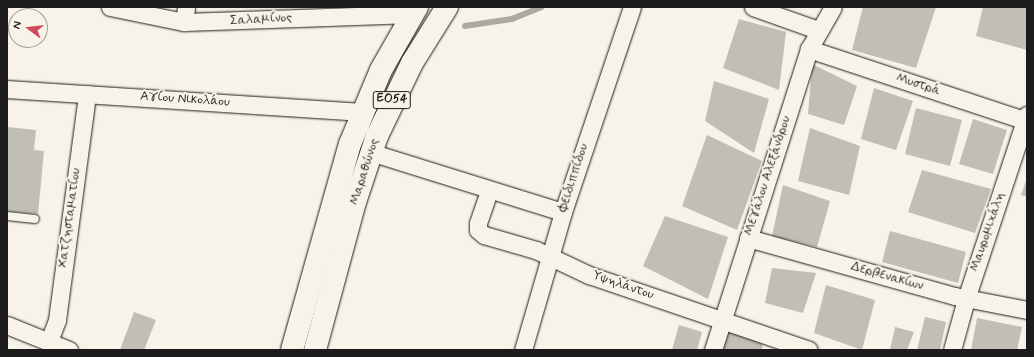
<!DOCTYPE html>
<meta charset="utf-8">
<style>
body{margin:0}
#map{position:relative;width:1034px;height:357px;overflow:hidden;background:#f7f3e8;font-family:Mynerve,sans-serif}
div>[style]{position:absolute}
.stream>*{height:5.5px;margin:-2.75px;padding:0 2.75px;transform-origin:2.75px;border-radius:2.75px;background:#aca9a2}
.building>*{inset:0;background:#c0beb5}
.roads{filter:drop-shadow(0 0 1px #1c1c1c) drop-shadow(0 0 1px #1c1c1c)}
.lane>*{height:8px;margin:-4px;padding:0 4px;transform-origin:4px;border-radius:4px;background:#f7f3e8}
.street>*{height:17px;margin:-8.5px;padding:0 8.5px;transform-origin:8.5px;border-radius:8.5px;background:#f7f3e8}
.primary>*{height:22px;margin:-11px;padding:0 11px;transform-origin:11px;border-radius:11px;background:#f7f3e8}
span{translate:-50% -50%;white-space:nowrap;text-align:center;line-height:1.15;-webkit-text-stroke:4px #f7f3e8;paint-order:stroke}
.shield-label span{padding:1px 3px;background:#f7f3e8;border:1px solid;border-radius:3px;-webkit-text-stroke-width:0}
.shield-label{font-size:12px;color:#1c1c1c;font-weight:700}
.street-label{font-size:13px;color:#1c1c1c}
.frame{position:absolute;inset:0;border:8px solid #1c1c1c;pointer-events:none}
.north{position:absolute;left:8px;top:8px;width:40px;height:40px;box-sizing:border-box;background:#f7f3e8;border:1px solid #9f9d96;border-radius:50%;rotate:285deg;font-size:11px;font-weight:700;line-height:16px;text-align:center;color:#1c1c1c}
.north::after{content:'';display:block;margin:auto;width:14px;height:18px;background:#d1495b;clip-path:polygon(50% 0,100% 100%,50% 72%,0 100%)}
</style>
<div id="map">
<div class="stream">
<i style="left:465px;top:26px;width:48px;rotate:-8.5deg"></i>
<i style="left:512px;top:19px;width:31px;rotate:-22deg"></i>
</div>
<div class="building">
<i style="clip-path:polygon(863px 7px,936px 7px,916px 68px,852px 50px)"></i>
<i style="clip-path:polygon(983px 7px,1027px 7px,1027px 50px,976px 36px)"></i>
<i style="clip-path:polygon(739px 19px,786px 32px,779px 90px,723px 68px)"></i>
<i style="clip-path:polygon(812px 64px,857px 86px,844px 125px,808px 114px)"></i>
<i style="clip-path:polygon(714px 81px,769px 99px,754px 153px,705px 121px)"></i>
<i style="clip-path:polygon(874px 88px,913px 101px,896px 150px,861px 139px)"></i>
<i style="clip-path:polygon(916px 108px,962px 120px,950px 166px,905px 154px)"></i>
<i style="clip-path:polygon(973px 119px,1007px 130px,993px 174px,959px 164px)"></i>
<i style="clip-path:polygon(7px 127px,36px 130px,34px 150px,44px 151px,38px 214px,7px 211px)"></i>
<i style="clip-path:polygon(810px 128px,860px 146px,849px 195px,798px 181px)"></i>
<i style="clip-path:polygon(707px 135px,762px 161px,737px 230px,682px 206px)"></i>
<i style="clip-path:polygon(922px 170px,991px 189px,975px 233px,908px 212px)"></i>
<i style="clip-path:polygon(1027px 178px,1027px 197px,1021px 195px)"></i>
<i style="clip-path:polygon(783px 185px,830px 201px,817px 247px,772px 236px)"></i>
<i style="clip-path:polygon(665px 216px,728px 237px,708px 299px,643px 266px)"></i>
<i style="clip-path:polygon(890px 231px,966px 252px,958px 283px,882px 262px)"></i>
<i style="clip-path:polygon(772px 268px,816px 273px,803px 313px,765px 303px)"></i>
<i style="clip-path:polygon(826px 285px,875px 300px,862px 350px,814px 333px)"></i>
<i style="clip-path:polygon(134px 312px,156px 320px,144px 350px,120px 350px)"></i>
<i style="clip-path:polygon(925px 317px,946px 322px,940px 350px,917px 350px)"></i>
<i style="clip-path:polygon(977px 318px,1022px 327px,1017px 350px,971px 350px)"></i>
<i style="clip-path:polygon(679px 325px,702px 332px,697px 350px,672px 350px)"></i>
<i style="clip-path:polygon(895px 327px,914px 332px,907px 350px,890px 350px)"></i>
<i style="clip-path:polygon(725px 330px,763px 342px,762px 350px,719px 350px)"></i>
</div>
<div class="roads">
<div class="lane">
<i style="left:7px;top:216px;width:28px;rotate:6deg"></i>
</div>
<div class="street">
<i style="left:110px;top:7px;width:76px;rotate:11.5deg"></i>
<i style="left:184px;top:22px;width:229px;rotate:-2deg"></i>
<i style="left:753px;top:7px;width:69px;rotate:19.5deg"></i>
<i style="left:184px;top:22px;width:15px;rotate:-82deg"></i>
<i style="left:809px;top:49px;width:230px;rotate:18.3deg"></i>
<i style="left:7px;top:89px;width:356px;rotate:3.7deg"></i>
<i style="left:370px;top:152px;width:202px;rotate:17.3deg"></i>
<i style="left:489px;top:191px;width:34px;rotate:109deg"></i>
<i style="left:478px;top:223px;width:7px;rotate:90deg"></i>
<i style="left:478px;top:230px;width:8px;rotate:40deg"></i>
<i style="left:484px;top:235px;width:54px;rotate:16.1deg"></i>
<i style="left:536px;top:250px;width:59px;rotate:25.3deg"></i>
<i style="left:589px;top:275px;width:232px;rotate:18.8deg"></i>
<i style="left:748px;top:238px;width:215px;rotate:15.7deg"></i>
<i style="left:955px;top:296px;width:73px;rotate:11deg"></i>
<i style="left:7px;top:325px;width:67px;rotate:22deg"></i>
<i style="left:49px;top:341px;width:22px;rotate:-69deg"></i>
<i style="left:57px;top:320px;width:228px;rotate:-82.4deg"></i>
<i style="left:523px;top:350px;width:144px;rotate:-73.8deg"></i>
<i style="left:563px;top:212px;width:216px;rotate:-71.4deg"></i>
<i style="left:713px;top:350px;width:316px;rotate:-72.3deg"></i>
<i style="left:809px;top:49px;width:48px;rotate:-60.3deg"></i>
<i style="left:952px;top:350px;width:53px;rotate:-74.6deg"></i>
<i style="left:966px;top:299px;width:194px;rotate:-71.7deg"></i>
</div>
<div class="primary">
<i style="left:292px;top:350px;width:214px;rotate:-74.3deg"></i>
<i style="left:350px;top:144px;width:80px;rotate:-67.3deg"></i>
<i style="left:381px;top:70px;width:73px;rotate:-60.3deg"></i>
<i style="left:315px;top:350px;width:153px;rotate:-74.9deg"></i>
<i style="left:355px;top:202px;width:70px;rotate:-71.6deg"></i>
<i style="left:377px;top:136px;width:81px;rotate:-64.4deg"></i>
<i style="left:412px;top:63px;width:66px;rotate:-58deg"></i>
</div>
</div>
<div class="shield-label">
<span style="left:392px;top:100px">ΕΟ54</span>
</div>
<div class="street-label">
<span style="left:261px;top:20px;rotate:-3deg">Σαλαμίνος</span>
<span style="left:918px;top:85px;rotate:18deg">Μυστρά</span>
<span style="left:185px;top:100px;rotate:4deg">Αγίου Νικολάου</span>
<span style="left:365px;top:172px;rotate:-72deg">Μαραθώνος</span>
<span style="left:768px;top:176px;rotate:-72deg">Μεγάλου Αλεξάνδρου</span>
<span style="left:574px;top:178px;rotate:-72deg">Φειδιππίδου</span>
<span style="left:70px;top:218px;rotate:-82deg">Χατζησταματίου</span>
<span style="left:988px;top:232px;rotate:-71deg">Μαυρομιχάλη</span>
<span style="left:887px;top:277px;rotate:16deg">Δερβενακίων</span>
<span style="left:623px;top:286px;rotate:19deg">Υψηλάντου</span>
</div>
<div class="frame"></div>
<div class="north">N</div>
</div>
